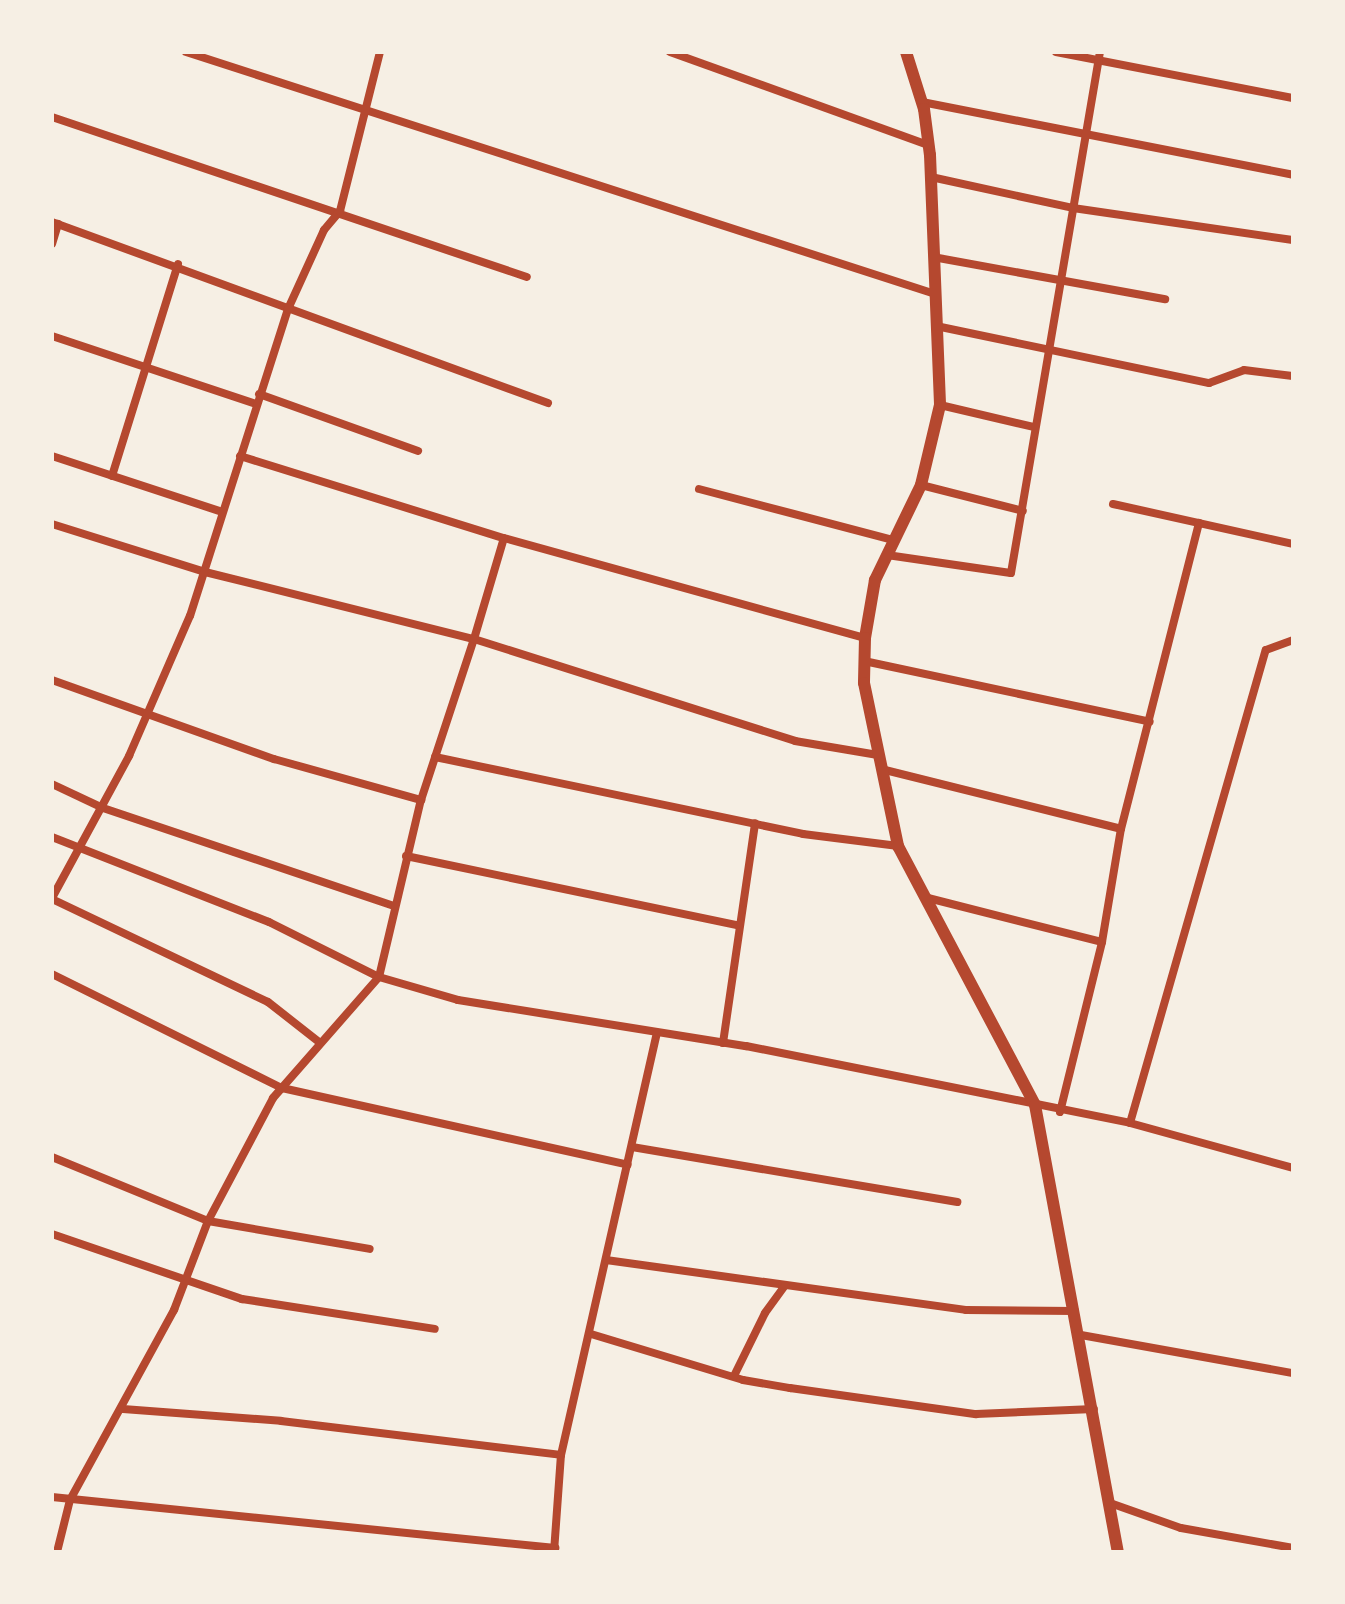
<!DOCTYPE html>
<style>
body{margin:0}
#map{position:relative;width:1345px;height:1604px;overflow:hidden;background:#f6efe4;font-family:"Source Sans 3",sans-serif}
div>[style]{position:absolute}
.minor>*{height:8px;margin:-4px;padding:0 4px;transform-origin:4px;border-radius:4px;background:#b5482f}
.tertiary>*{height:12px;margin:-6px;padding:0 6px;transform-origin:6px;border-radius:6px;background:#b5482f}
span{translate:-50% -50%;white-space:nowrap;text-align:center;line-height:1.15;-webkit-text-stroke:8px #f6efe4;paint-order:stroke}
.frame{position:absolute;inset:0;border:54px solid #f6efe4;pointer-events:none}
</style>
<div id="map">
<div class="minor">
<i style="left:186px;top:52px;width:784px;rotate:17.9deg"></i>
<i style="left:670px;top:52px;width:275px;rotate:19.8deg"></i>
<i style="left:1056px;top:52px;width:241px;rotate:11deg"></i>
<i style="left:922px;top:102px;width:378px;rotate:11.1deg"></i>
<i style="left:52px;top:117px;width:501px;rotate:18.62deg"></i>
<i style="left:931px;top:177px;width:145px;rotate:12.3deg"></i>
<i style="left:1073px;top:208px;width:222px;rotate:8.3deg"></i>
<i style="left:52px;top:222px;width:528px;rotate:20.05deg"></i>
<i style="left:52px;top:244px;width:21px;rotate:-73deg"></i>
<i style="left:933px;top:257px;width:236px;rotate:10.3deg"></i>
<i style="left:936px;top:326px;width:279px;rotate:11.8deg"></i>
<i style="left:1209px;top:383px;width:37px;rotate:-20deg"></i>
<i style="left:1244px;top:370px;width:49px;rotate:7deg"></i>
<i style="left:52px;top:336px;width:215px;rotate:18.4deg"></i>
<i style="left:259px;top:394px;width:169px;rotate:19.7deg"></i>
<i style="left:940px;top:405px;width:97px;rotate:13.2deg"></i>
<i style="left:52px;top:456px;width:179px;rotate:18.2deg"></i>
<i style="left:240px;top:456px;width:276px;rotate:17.3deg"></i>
<i style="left:504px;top:538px;width:375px;rotate:15.5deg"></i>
<i style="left:112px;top:476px;width:222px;rotate:-72.7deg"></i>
<i style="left:921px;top:485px;width:105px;rotate:14.3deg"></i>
<i style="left:699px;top:489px;width:202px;rotate:14.7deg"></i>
<i style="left:1113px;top:504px;width:184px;rotate:12.5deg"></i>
<i style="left:52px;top:524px;width:160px;rotate:17.4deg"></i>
<i style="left:205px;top:572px;width:277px;rotate:14deg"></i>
<i style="left:474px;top:639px;width:105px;rotate:-73.5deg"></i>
<i style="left:887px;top:555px;width:125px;rotate:8.3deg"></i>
<i style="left:1011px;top:573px;width:529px;rotate:-80.31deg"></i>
<i style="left:864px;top:661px;width:292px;rotate:12deg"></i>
<i style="left:52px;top:680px;width:236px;rotate:19.6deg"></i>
<i style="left:274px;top:759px;width:153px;rotate:15.6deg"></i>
<i style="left:421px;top:800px;width:169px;rotate:-71.8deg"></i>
<i style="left:474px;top:639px;width:337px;rotate:17.6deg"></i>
<i style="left:795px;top:741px;width:84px;rotate:9.6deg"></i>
<i style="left:435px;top:757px;width:376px;rotate:11.8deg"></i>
<i style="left:803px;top:834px;width:96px;rotate:7.2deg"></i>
<i style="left:881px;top:769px;width:247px;rotate:14deg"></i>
<i style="left:52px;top:784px;width:56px;rotate:25.2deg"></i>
<i style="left:103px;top:808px;width:307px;rotate:18.6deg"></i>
<i style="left:52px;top:837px;width:233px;rotate:21.4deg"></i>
<i style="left:269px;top:922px;width:123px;rotate:26.6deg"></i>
<i style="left:379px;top:977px;width:182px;rotate:-76.7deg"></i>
<i style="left:406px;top:856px;width:338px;rotate:11.8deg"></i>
<i style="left:52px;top:898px;width:162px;rotate:-61.5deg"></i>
<i style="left:129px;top:756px;width:153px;rotate:-66.5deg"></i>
<i style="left:190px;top:616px;width:322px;rotate:-72.3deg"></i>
<i style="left:288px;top:309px;width:87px;rotate:-65.5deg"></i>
<i style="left:324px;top:230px;width:25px;rotate:-50deg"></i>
<i style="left:340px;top:211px;width:164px;rotate:-75.9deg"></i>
<i style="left:928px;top:898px;width:179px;rotate:14.2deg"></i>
<i style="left:52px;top:899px;width:239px;rotate:25.5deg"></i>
<i style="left:268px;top:1002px;width:65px;rotate:38.1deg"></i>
<i style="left:52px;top:974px;width:257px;rotate:26.4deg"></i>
<i style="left:282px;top:1088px;width:354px;rotate:12.5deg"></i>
<i style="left:723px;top:1043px;width:222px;rotate:-81.7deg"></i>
<i style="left:1060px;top:1112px;width:175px;rotate:-76.1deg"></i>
<i style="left:1102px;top:942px;width:115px;rotate:-80.5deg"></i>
<i style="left:1121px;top:829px;width:316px;rotate:-75.7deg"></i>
<i style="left:1130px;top:1123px;width:169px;rotate:15.4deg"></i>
<i style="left:632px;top:1147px;width:330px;rotate:9.6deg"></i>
<i style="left:52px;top:1157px;width:169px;rotate:22.3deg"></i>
<i style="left:208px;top:1221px;width:164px;rotate:9.8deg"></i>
<i style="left:52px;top:1234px;width:201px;rotate:18.9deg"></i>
<i style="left:242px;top:1299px;width:195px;rotate:8.8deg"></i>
<i style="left:606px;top:1260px;width:363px;rotate:7.9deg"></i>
<i style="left:966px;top:1310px;width:109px;rotate:0.5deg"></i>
<i style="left:591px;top:1334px;width:159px;rotate:16.8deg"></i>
<i style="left:743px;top:1380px;width:48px;rotate:9.7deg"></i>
<i style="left:790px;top:1388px;width:188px;rotate:8deg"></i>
<i style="left:976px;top:1414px;width:118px;rotate:-2.4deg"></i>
<i style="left:1081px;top:1335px;width:215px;rotate:10.2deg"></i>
<i style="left:734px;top:1376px;width:70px;rotate:-63.8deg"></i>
<i style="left:765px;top:1313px;width:34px;rotate:-54deg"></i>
<i style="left:123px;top:1409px;width:158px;rotate:4.3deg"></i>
<i style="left:281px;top:1421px;width:282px;rotate:6.9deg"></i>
<i style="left:52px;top:1497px;width:506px;rotate:5.79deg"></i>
<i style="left:1110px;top:1503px;width:75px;rotate:19.4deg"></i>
<i style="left:1181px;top:1528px;width:114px;rotate:10.1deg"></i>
<i style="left:57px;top:1552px;width:54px;rotate:-76deg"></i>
<i style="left:70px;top:1500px;width:217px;rotate:-61.3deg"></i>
<i style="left:174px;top:1310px;width:95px;rotate:-69.1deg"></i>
<i style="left:208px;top:1221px;width:139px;rotate:-62.1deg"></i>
<i style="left:273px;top:1098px;width:161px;rotate:-48.8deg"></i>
<i style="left:379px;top:977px;width:82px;rotate:16.2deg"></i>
<i style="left:458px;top:1000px;width:292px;rotate:9.1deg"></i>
<i style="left:746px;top:1046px;width:392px;rotate:11.3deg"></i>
<i style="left:1130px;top:1123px;width:492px;rotate:-74deg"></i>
<i style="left:1266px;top:650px;width:29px;rotate:-20deg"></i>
<i style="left:554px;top:1552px;width:97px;rotate:-85.9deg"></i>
<i style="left:561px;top:1455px;width:433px;rotate:-77.2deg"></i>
</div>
<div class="tertiary">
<i style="left:906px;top:52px;width:60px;rotate:72.5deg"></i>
<i style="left:924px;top:109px;width:46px;rotate:82.6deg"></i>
<i style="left:930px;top:155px;width:250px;rotate:87.7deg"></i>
<i style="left:940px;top:405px;width:82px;rotate:103.4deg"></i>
<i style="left:921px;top:485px;width:106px;rotate:115.8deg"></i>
<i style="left:875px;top:580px;width:59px;rotate:99.8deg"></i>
<i style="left:865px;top:638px;width:45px;rotate:91.3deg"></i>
<i style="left:864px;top:683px;width:167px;rotate:78.2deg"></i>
<i style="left:898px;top:846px;width:293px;rotate:62.1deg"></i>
<i style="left:1035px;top:1105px;width:455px;rotate:79.5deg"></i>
</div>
<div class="frame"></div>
</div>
